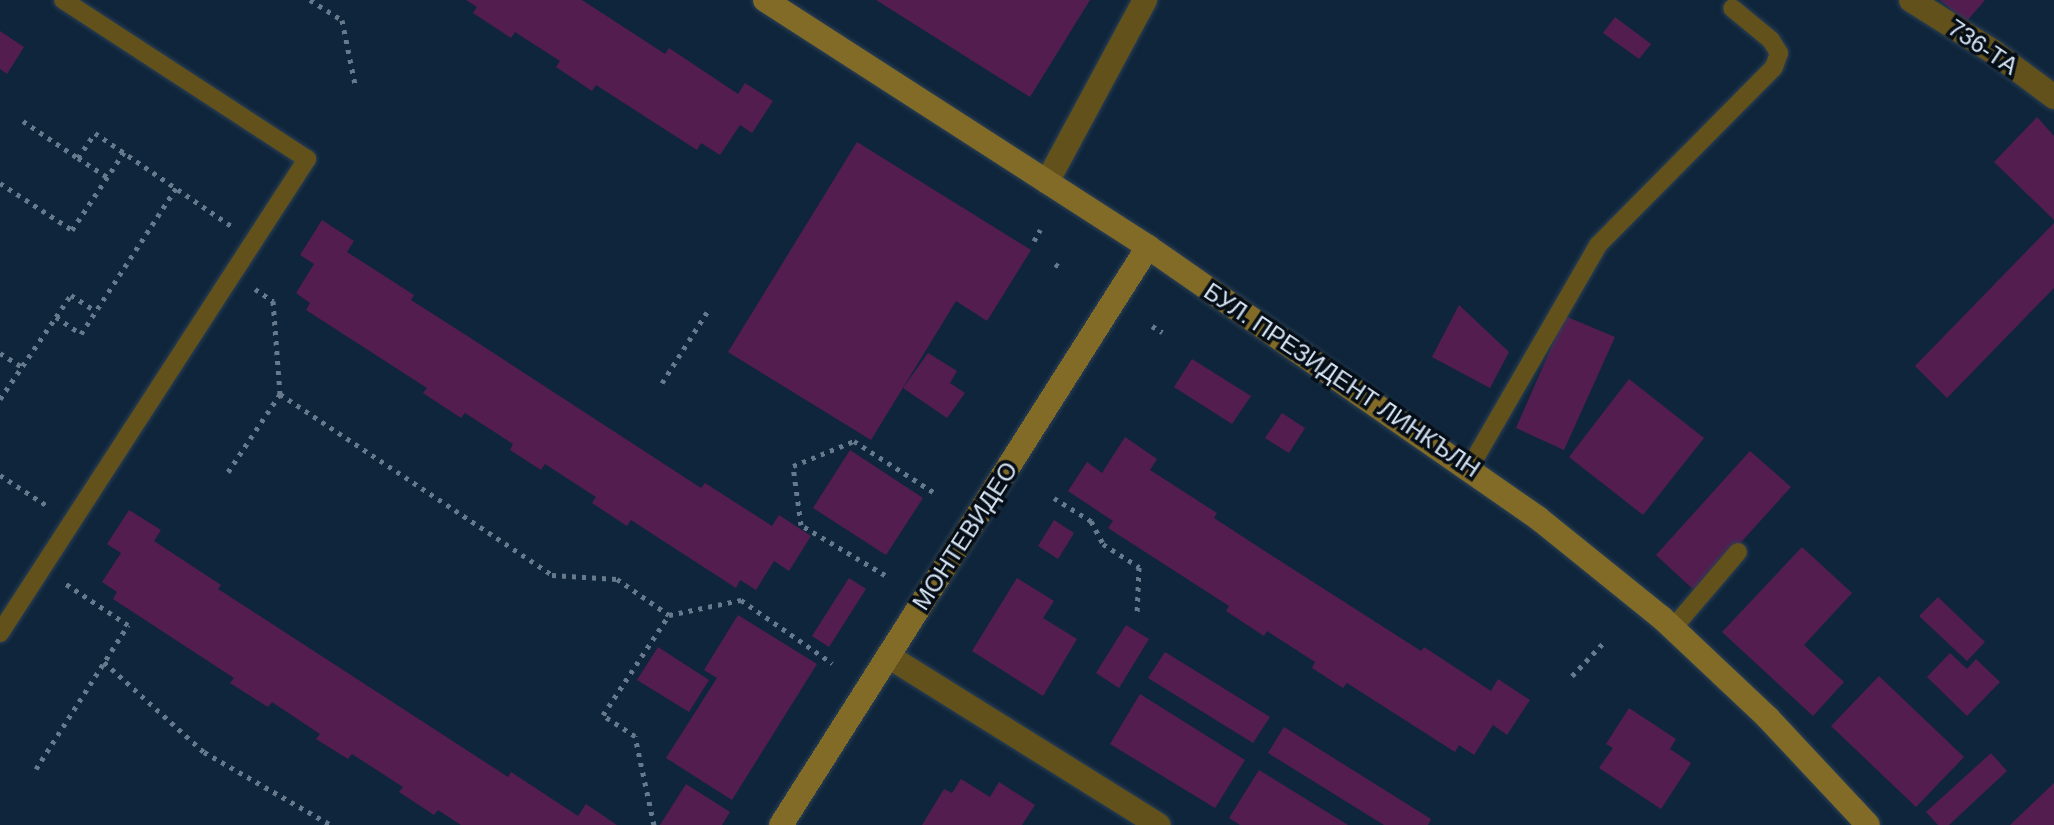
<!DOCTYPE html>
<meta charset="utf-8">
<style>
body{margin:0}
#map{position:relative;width:2054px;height:825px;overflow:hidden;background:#0f253b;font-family:Helvetica,sans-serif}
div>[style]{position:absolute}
.building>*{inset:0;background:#541d50}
.path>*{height:5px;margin-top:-2.5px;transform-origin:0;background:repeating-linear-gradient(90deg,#677a8d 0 4px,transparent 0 10px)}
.roads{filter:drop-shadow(0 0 2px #2b4055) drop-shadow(0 0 2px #2b4055)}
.lane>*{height:18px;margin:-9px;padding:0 9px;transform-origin:9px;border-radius:9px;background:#63511b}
.street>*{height:24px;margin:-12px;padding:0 12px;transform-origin:12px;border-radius:12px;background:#63511b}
.secondary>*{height:24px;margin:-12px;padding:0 12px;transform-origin:12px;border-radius:12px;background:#826b27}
span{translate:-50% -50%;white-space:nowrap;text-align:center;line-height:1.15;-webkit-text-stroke:7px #050d17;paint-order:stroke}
.street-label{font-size:24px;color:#d5e3f2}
</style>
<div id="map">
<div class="building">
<i style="clip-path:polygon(466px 0,582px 0,665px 54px,669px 48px,738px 94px,745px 83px,773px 101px,752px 133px,740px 125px,720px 155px,701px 143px,697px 150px,596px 85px,592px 91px,556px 67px,560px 61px,515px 32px,511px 38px,473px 13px,477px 7px)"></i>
<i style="clip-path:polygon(876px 0,1090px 0,1030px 97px)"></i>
<i style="clip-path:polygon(1940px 0,1985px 0,1966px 22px)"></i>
<i style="clip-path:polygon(1615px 17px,1651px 44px,1639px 59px,1603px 33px)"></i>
<i style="clip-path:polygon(0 31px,24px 47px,7px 74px,0 69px)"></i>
<i style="clip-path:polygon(2037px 117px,2054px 136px,2054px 220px,1994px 162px)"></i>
<i style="clip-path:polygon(857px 142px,1031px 250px,987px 321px,956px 301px,871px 440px,728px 352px)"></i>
<i style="clip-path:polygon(322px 220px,354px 241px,347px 252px,414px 295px,411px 300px,472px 339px,701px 488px,705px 483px,772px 526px,779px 515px,811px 536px,789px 571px,774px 561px,756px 590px,740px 580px,736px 588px,631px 520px,627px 526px,592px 503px,596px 497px,545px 464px,541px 470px,510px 450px,513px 444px,465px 413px,461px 418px,423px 393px,427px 388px,306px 310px,310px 303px,296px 293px,314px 264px,300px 255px)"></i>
<i style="clip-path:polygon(2054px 223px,2054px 288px,1947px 398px,1915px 366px)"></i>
<i style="clip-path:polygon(1459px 305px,1509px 352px,1490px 388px,1432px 357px)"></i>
<i style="clip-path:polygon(1565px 316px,1615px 337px,1564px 450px,1516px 428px)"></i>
<i style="clip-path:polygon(928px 353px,957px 371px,950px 383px,965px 393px,947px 418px,903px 388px)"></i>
<i style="clip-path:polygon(1192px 359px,1251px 396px,1232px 424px,1174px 387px)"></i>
<i style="clip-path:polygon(1629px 379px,1704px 438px,1643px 515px,1569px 457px)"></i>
<i style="clip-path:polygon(1282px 413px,1305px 428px,1289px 453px,1265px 438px)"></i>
<i style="clip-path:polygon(1125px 437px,1157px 459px,1150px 470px,1217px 513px,1214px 518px,1274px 557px,1421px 651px,1424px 647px,1491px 691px,1498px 679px,1530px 700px,1507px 735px,1493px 725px,1474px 755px,1459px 745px,1455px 752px,1347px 683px,1343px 688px,1312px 668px,1315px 662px,1267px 631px,1264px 636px,1226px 611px,1229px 606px,1108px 528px,1113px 521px,1068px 491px,1087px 462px,1102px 473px)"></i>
<i style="clip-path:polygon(850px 450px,923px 498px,886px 555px,813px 508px)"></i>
<i style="clip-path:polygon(1750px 451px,1791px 487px,1696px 592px,1656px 555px)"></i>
<i style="clip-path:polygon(129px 510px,161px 530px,154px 541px,221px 585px,218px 589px,448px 738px,508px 777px,511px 772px,578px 816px,586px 804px,617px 825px,461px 825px,438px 810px,434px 815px,399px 792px,403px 787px,352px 754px,348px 759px,316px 739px,320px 734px,272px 702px,268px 707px,230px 683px,234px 678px,113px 599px,117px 592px,102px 582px,121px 553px,107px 544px)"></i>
<i style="clip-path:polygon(1054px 520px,1074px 533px,1058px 559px,1038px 546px)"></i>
<i style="clip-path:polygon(1802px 547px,1852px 593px,1804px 645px,1844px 682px,1813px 716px,1722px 632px)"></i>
<i style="clip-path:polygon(849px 578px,866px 589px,829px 647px,812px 636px)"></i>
<i style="clip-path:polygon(1017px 578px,1054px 601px,1043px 618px,1077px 639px,1043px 696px,972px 651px)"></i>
<i style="clip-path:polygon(1938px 597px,1985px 642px,1967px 661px,1919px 616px)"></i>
<i style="clip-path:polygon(738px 615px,817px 664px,732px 800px,666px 758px,717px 678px,704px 670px)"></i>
<i style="clip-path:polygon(1126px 625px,1149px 639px,1119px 688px,1096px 673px)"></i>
<i style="clip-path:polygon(658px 647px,709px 680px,689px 712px,637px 680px)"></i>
<i style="clip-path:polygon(1165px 652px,1270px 717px,1253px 743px,1148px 678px)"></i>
<i style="clip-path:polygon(1950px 653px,1967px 669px,1976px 659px,2000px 682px,1967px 716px,1927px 677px)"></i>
<i style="clip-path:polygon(1879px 676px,1964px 757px,1916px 807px,1831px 726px)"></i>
<i style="clip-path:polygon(1140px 694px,1245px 760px,1215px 808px,1110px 744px)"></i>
<i style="clip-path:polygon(1629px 708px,1676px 739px,1670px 749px,1691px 763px,1661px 809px,1599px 768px,1613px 748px,1606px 744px)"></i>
<i style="clip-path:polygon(1284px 727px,1431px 819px,1428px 825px,1384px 825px,1268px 753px)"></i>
<i style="clip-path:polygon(1991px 753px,2007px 771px,1949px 825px,1938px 825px,1926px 812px)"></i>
<i style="clip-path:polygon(1259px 770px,1348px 825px,1240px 825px,1229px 818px)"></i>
<i style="clip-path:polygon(961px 779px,990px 797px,999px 782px,1035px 805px,1022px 825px,922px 825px,944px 789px,952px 793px)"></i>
<i style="clip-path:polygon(2054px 783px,2054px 825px,2010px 825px)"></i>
<i style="clip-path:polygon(686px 784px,730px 812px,722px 825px,660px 825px)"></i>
</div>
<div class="path">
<i style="left:310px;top:0;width:38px;rotate:32deg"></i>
<i style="left:342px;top:20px;width:65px;rotate:78.5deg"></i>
<i style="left:23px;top:121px;width:66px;rotate:33.9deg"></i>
<i style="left:78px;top:158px;width:30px;rotate:-56deg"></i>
<i style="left:95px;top:133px;width:167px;rotate:34.3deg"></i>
<i style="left:78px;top:158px;width:35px;rotate:33deg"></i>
<i style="left:0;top:183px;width:86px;rotate:33.1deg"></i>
<i style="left:72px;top:230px;width:94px;rotate:-56.3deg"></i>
<i style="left:1034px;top:241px;width:13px;rotate:-61deg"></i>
<i style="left:1055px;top:264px;width:9px;rotate:32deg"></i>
<i style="left:255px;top:289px;width:22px;rotate:34deg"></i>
<i style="left:273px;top:301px;width:93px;rotate:85.7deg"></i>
<i style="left:56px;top:317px;width:27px;rotate:-56deg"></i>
<i style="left:71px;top:295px;width:30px;rotate:33deg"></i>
<i style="left:1152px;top:326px;width:12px;rotate:31deg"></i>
<i style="left:0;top:353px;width:26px;rotate:32deg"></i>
<i style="left:662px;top:383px;width:84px;rotate:-57.6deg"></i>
<i style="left:0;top:399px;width:99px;rotate:-55.7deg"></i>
<i style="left:56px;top:317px;width:30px;rotate:34deg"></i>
<i style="left:81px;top:334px;width:174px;rotate:-56.9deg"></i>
<i style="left:228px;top:472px;width:94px;rotate:-56.3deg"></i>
<i style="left:280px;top:394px;width:327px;rotate:33.6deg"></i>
<i style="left:552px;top:575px;width:65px;rotate:3.5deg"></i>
<i style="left:617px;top:579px;width:63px;rotate:34.7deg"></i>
<i style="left:0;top:475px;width:59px;rotate:33.1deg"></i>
<i style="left:1054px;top:498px;width:44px;rotate:31.9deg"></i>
<i style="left:1091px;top:521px;width:26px;rotate:62deg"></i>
<i style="left:1103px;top:544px;width:43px;rotate:32.6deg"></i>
<i style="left:1139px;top:567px;width:48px;rotate:92.4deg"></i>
<i style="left:885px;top:575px;width:98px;rotate:-149.2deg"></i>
<i style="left:801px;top:525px;width:60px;rotate:-97.7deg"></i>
<i style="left:793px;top:466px;width:66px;rotate:-22.3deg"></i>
<i style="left:854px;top:441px;width:94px;rotate:32.8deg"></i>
<i style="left:104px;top:662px;width:135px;rotate:42deg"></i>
<i style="left:204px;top:752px;width:146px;rotate:29.9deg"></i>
<i style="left:1572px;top:676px;width:50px;rotate:-46.6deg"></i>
<i style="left:36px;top:769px;width:171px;rotate:-57.4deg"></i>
<i style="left:128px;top:625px;width:78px;rotate:-146.5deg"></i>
<i style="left:654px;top:825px;width:91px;rotate:-102.1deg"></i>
<i style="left:635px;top:736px;width:38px;rotate:-147deg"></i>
<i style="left:603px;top:715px;width:120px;rotate:-56.6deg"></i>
<i style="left:669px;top:615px;width:74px;rotate:-11.8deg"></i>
<i style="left:741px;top:600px;width:111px;rotate:34.7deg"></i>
</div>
<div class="roads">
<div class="lane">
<i style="left:1470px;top:467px;width:256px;rotate:-60deg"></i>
<i style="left:1598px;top:245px;width:250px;rotate:-45.3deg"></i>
<i style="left:1774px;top:67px;width:15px;rotate:-70deg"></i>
<i style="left:1779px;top:53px;width:15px;rotate:-122deg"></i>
<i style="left:1771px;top:40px;width:50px;rotate:-140.6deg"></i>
<i style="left:1673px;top:628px;width:100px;rotate:-49.5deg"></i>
<i style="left:0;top:633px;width:565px;rotate:-57.07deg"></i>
<i style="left:307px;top:159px;width:291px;rotate:-146.9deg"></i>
</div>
<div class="street">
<i style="left:1911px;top:0;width:99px;rotate:32.2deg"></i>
<i style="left:1995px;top:53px;width:74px;rotate:36.7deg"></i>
<i style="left:1047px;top:182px;width:207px;rotate:-61.7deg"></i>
<i style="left:888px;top:656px;width:319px;rotate:32deg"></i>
</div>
<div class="secondary">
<i style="left:765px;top:0;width:456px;rotate:32.8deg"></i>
<i style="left:1148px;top:247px;width:475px;rotate:34.8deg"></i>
<i style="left:1538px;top:518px;width:159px;rotate:38.9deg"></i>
<i style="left:1662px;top:618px;width:146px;rotate:43.3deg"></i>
<i style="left:1768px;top:718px;width:146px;rotate:46.9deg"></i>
<i style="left:781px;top:825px;width:685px;rotate:-57.59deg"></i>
</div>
</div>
<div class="street-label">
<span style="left:1983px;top:47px;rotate:34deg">736-ТА</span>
<span style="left:1342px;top:380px;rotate:34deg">БУЛ. ПРЕЗИДЕНТ ЛИНКЪЛН</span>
<span style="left:965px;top:536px;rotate:-57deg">МОНТЕВИДЕО</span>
</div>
</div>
